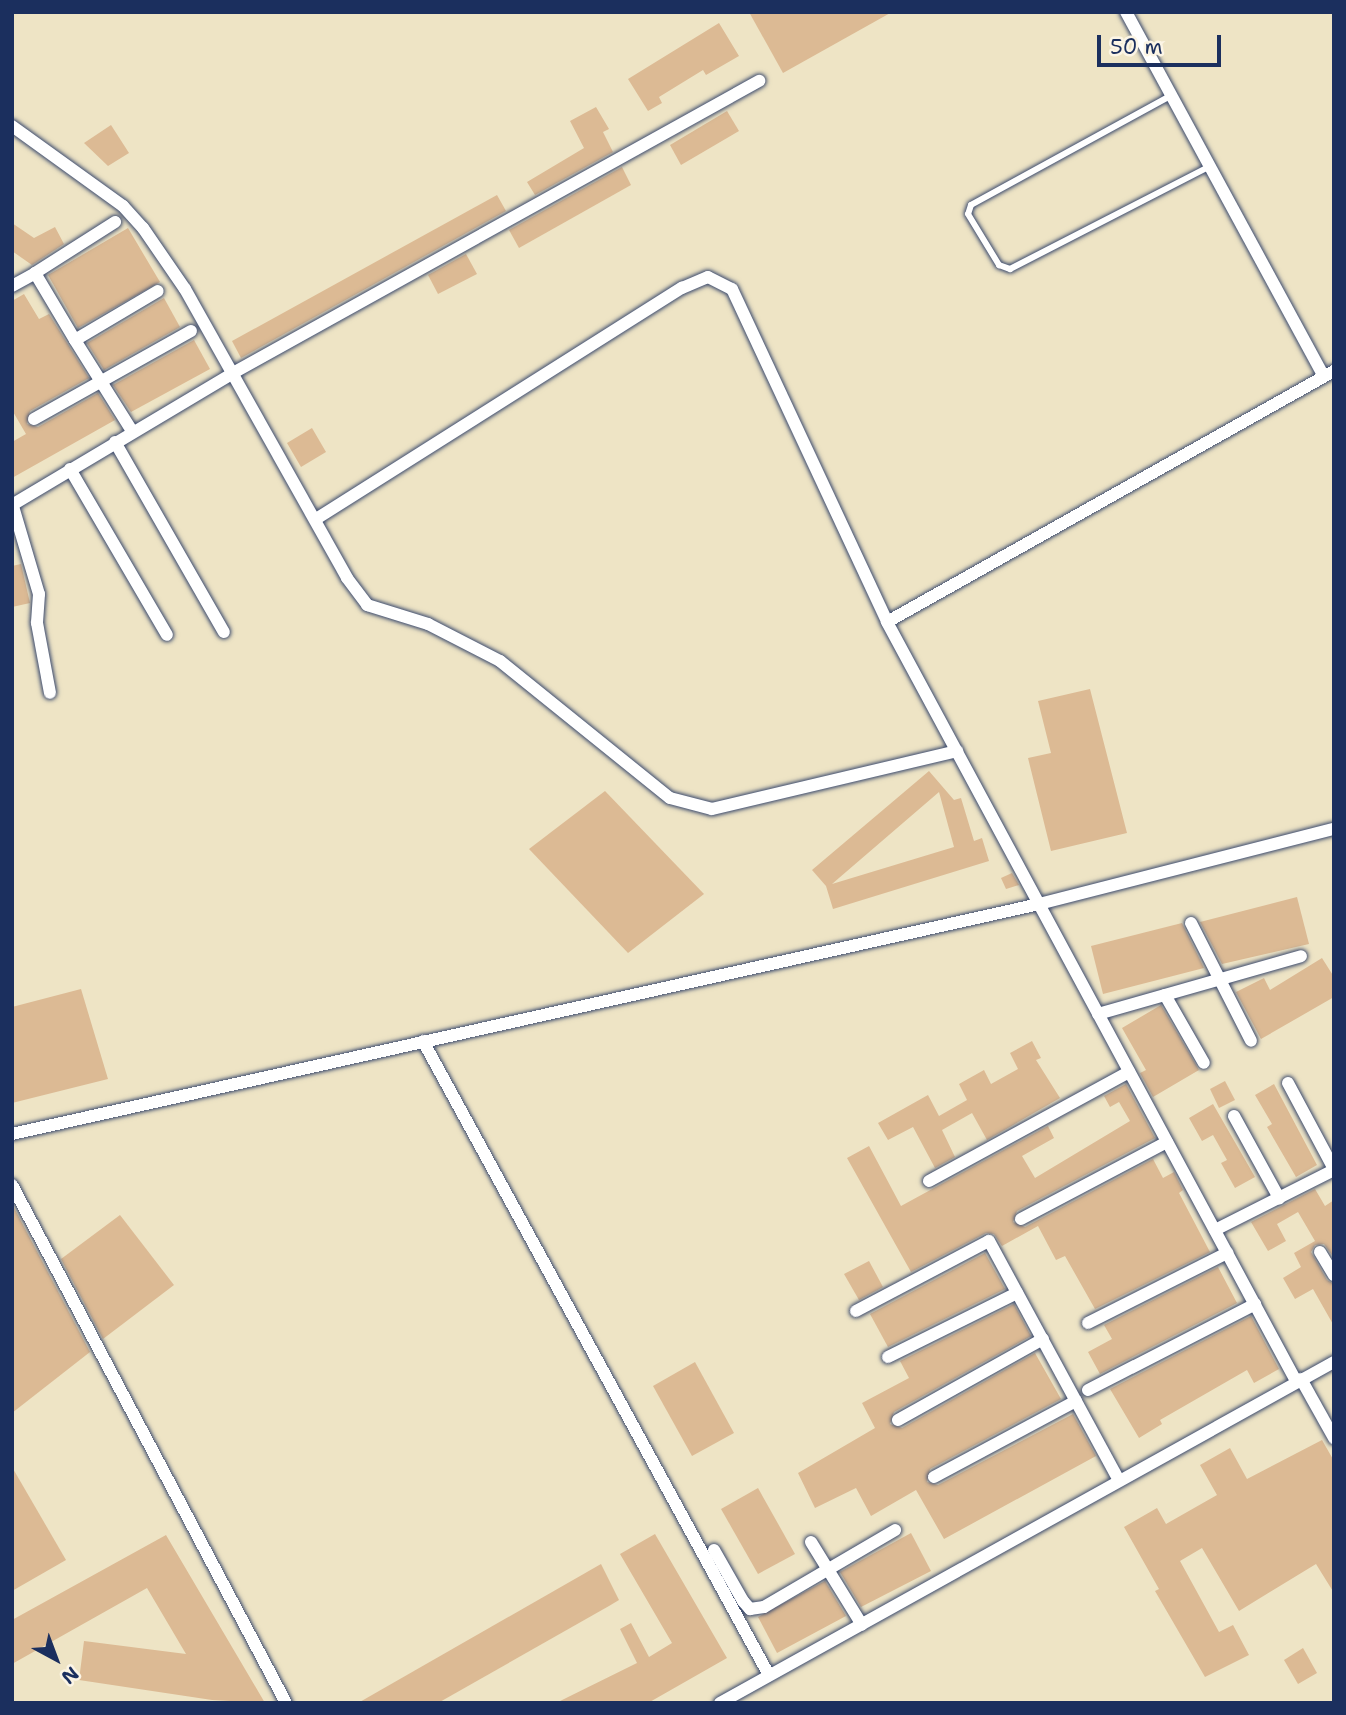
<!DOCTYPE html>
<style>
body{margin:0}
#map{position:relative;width:1346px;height:1715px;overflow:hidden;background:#eee4c5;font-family:"Shantell Sans",sans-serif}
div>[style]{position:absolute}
.building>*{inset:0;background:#dcba94}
.roads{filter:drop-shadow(0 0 2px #3b4a6d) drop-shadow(0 0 2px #3b4a6d)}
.lane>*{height:6px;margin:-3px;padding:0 3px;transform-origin:3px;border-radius:3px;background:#fff}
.street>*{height:12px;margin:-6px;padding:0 6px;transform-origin:6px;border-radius:6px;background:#fff}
span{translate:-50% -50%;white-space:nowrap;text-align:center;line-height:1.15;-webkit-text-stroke:5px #fcf5e5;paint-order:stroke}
.frame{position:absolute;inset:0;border:14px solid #1b2f5e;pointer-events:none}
.north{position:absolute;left:21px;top:1624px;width:70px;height:70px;-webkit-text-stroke:5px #fcf5e5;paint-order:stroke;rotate:139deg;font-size:19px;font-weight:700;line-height:28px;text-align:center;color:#1b2f5e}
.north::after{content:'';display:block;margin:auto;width:24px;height:32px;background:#1b2f5e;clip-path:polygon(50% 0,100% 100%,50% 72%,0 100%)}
.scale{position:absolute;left:1097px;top:35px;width:124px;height:32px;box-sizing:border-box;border:4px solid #1b2f5e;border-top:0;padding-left:9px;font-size:21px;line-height:24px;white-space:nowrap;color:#1b2f5e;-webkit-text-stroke:5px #fcf5e5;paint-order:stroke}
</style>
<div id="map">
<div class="building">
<i style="clip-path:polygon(749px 12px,892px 12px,783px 73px)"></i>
<i style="clip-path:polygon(719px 23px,739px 56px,706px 75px,703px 70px,659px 97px,662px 103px,648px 111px,628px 79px)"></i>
<i style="clip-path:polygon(596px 107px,609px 129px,603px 132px,613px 152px,535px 195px,527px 182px,584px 148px,570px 121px)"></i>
<i style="clip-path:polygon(727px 111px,739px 131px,681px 165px,670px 145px)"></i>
<i style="clip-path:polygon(111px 125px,129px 153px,108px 166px,84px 143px)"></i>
<i style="clip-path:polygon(622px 167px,631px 185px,519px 248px,509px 230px)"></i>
<i style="clip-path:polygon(497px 195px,506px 211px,241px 358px,232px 341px)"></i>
<i style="clip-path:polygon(12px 223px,34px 238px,55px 227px,64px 244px,32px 265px,12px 251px)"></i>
<i style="clip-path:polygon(128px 228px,160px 282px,78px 328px,48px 275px)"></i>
<i style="clip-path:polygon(466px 254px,477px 274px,438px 294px,428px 275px)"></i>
<i style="clip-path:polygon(24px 294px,39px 319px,49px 314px,89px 378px,30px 411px,27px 424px,38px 427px,98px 393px,115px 420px,12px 478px,12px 442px,26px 434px,12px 410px,12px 301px)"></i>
<i style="clip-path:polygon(164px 298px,180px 327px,104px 370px,87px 343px)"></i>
<i style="clip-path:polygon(194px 340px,210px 369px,131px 412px,113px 385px)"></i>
<i style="clip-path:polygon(312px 428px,326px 452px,301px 467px,287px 443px)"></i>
<i style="clip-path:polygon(21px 564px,30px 603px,12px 607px,12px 566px)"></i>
<i style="clip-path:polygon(1090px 689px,1127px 833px,1051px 851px,1028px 758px,1051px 753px,1038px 701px)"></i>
<i style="clip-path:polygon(evenodd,929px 771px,954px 800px,961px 798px,974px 841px,982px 838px,989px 861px,833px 909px,826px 886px,812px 870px,929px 771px,939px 792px,954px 847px,832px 884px,939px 792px)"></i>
<i style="clip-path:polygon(605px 791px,704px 894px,628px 953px,529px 849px)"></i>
<i style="clip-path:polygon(1012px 873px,1019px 885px,1006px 889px,1001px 878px)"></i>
<i style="clip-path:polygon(1297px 897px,1309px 944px,1222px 964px,1200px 922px)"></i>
<i style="clip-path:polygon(1182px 923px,1204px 968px,1103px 994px,1091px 946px)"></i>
<i style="clip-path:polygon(1322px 958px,1334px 977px,1334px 997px,1261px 1039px,1236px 992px,1264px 978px,1270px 990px)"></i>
<i style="clip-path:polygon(81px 989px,108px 1079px,12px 1103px,12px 1007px)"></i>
<i style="clip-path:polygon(1161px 1005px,1199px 1070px,1153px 1097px,1140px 1073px,1146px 1070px,1122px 1028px)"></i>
<i style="clip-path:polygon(1032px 1041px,1041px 1058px,1036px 1060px,1060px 1098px,987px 1140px,972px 1113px,942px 1130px,955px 1157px,935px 1168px,913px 1127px,888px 1140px,878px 1123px,928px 1095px,939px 1116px,967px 1100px,959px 1084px,984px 1070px,991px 1084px,1018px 1069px,1010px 1053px)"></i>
<i style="clip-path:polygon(1225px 1081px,1235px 1100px,1219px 1108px,1210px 1089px)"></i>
<i style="clip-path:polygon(1126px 1084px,1155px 1138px,1017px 1211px,1013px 1222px,1025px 1227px,1153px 1159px,1163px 1178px,1174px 1172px,1183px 1190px,1179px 1193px,1210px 1252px,1095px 1309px,1065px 1256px,1056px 1260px,1038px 1226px,1002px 1246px,994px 1234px,986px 1233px,911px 1272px,847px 1158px,869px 1146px,901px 1206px,1048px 1126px,1054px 1138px,1022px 1156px,1035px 1178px,1130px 1121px,1119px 1102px,1110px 1107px,1104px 1096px)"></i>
<i style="clip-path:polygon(1274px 1084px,1317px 1165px,1296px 1177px,1267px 1127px,1272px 1124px,1255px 1095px)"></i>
<i style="clip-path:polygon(1213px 1104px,1255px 1177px,1235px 1188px,1221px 1163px,1227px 1160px,1213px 1135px,1202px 1141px,1189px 1118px)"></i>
<i style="clip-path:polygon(1315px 1189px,1325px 1206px,1334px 1200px,1334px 1258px,1324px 1244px,1315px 1245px,1311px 1252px,1327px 1280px,1334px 1284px,1334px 1326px,1313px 1289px,1295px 1299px,1283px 1278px,1301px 1267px,1294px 1253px,1315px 1241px,1298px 1212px,1277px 1224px,1286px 1241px,1268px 1251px,1251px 1222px)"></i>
<i style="clip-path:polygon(12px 1204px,90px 1352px,12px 1413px)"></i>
<i style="clip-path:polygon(120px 1215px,174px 1285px,103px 1339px,61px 1259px)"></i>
<i style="clip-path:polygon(985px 1253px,1005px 1289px,888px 1347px,870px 1314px)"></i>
<i style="clip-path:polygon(869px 1261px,883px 1287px,859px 1300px,844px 1274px)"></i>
<i style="clip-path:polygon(1218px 1267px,1237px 1303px,1100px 1374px,1088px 1352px,1112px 1339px,1104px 1325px)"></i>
<i style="clip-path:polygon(1014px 1304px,1031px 1336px,894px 1412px,890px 1424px,902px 1428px,1035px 1353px,1061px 1399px,930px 1469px,927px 1482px,938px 1485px,1073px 1414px,1096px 1456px,944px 1539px,916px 1490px,871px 1516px,856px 1488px,815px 1508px,798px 1473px,875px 1428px,862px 1403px,909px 1378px,900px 1361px)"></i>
<i style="clip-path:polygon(1251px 1316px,1279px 1369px,1254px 1383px,1247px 1370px,1160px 1420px,1162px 1424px,1139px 1438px,1110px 1389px)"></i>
<i style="clip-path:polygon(695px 1362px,734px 1433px,692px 1456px,653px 1386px)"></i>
<i style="clip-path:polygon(1322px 1440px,1334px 1461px,1334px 1593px,1316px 1564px,1239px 1611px,1202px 1548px,1180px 1561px,1219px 1632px,1233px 1625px,1249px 1655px,1205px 1677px,1155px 1591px,1159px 1589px,1124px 1527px,1157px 1508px,1166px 1524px,1217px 1495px,1200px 1465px,1230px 1448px,1247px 1479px)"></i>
<i style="clip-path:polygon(12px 1467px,66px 1560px,12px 1591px)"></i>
<i style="clip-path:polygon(758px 1488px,795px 1554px,758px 1574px,721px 1509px)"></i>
<i style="clip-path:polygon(911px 1533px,931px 1571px,861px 1607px,840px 1572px)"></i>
<i style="clip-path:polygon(655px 1534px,727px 1658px,648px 1703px,556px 1703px,637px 1663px,620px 1629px,631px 1623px,649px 1657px,672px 1643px,620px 1554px)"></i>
<i style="clip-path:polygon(166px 1535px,265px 1703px,212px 1700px,79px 1680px,84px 1641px,186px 1654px,147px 1588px,12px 1664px,12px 1620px)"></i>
<i style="clip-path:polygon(601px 1564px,619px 1600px,609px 1606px,438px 1703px,358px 1703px)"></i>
<i style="clip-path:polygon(825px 1581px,846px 1616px,777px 1653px,758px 1617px)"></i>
<i style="clip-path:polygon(1303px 1648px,1317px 1673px,1298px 1684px,1284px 1660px)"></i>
</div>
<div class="roads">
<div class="lane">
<i style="left:1172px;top:95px;width:229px;rotate:151.3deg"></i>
<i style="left:971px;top:205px;width:9px;rotate:108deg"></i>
<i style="left:968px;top:214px;width:60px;rotate:58.7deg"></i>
<i style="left:999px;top:265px;width:12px;rotate:20deg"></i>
<i style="left:1010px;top:269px;width:225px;rotate:-27.2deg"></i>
</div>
<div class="street">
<i style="left:1126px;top:12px;width:414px;rotate:61.5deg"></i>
<i style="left:12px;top:126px;width:137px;rotate:35.8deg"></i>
<i style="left:123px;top:206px;width:30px;rotate:48deg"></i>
<i style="left:143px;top:228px;width:74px;rotate:55.5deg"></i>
<i style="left:185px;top:289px;width:331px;rotate:60.7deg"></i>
<i style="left:347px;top:578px;width:34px;rotate:53deg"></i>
<i style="left:367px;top:605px;width:64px;rotate:17.3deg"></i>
<i style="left:428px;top:624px;width:81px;rotate:27.2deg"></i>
<i style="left:500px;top:661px;width:218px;rotate:38.9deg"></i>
<i style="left:670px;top:798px;width:43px;rotate:14.7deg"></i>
<i style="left:712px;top:809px;width:252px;rotate:-13.3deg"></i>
<i style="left:35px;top:273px;width:95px;rotate:-32.5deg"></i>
<i style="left:12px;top:286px;width:26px;rotate:-29deg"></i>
<i style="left:35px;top:273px;width:78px;rotate:59.2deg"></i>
<i style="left:34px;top:419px;width:180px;rotate:-29.3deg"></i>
<i style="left:132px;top:431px;width:107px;rotate:-122.1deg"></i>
<i style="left:75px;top:340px;width:96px;rotate:-30.6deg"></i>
<i style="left:115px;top:442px;width:219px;rotate:60.2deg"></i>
<i style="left:70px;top:469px;width:192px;rotate:59.7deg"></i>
<i style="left:12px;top:503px;width:95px;rotate:73.5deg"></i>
<i style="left:39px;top:594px;width:29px;rotate:94deg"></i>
<i style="left:37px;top:623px;width:71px;rotate:79.5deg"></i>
<i style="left:12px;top:505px;width:257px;rotate:-30.8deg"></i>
<i style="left:233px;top:373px;width:602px;rotate:-29.04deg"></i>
<i style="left:316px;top:519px;width:433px;rotate:-32.3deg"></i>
<i style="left:682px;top:288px;width:28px;rotate:-23deg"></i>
<i style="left:708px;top:277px;width:27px;rotate:27deg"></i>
<i style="left:732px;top:289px;width:367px;rotate:65deg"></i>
<i style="left:1191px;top:923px;width:132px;rotate:63deg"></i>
<i style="left:1165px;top:995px;width:78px;rotate:60.2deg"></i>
<i style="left:1098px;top:1014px;width:211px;rotate:-15.9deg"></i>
<i style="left:423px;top:1041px;width:722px;rotate:61.38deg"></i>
<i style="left:1288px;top:1083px;width:98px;rotate:61.9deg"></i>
<i style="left:1234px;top:1116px;width:94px;rotate:61.2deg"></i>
<i style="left:12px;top:1134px;width:1052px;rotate:-12.62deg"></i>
<i style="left:1039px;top:904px;width:304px;rotate:-14.3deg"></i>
<i style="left:929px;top:1181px;width:228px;rotate:-28.6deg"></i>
<i style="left:12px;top:1185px;width:586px;rotate:62.12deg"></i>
<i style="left:1021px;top:1219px;width:165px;rotate:-27.8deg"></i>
<i style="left:1215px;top:1230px;width:133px;rotate:-26.8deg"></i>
<i style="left:1320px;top:1252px;width:27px;rotate:59deg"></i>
<i style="left:856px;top:1311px;width:150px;rotate:-27.8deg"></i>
<i style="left:989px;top:1241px;width:272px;rotate:61.5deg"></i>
<i style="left:1088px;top:1323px;width:156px;rotate:-26.7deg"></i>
<i style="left:888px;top:1357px;width:144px;rotate:-26.4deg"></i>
<i style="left:1301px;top:1379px;width:68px;rotate:60.8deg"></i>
<i style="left:1296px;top:1381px;width:862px;rotate:-118.32deg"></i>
<i style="left:887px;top:622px;width:513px;rotate:-29.32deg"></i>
<i style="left:1088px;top:1390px;width:188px;rotate:-27.2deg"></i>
<i style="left:898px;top:1420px;width:166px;rotate:-29.2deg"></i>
<i style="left:934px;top:1477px;width:161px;rotate:-28.2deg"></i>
<i style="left:811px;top:1542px;width:97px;rotate:58.4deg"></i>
<i style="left:714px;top:1550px;width:59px;rotate:60.4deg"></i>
<i style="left:743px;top:1601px;width:11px;rotate:49deg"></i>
<i style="left:750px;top:1609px;width:14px;rotate:-8deg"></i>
<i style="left:764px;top:1607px;width:152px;rotate:-30.4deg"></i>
<i style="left:720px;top:1703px;width:702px;rotate:-29.05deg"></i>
</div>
</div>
<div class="frame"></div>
<div class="north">N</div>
<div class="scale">50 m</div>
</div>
